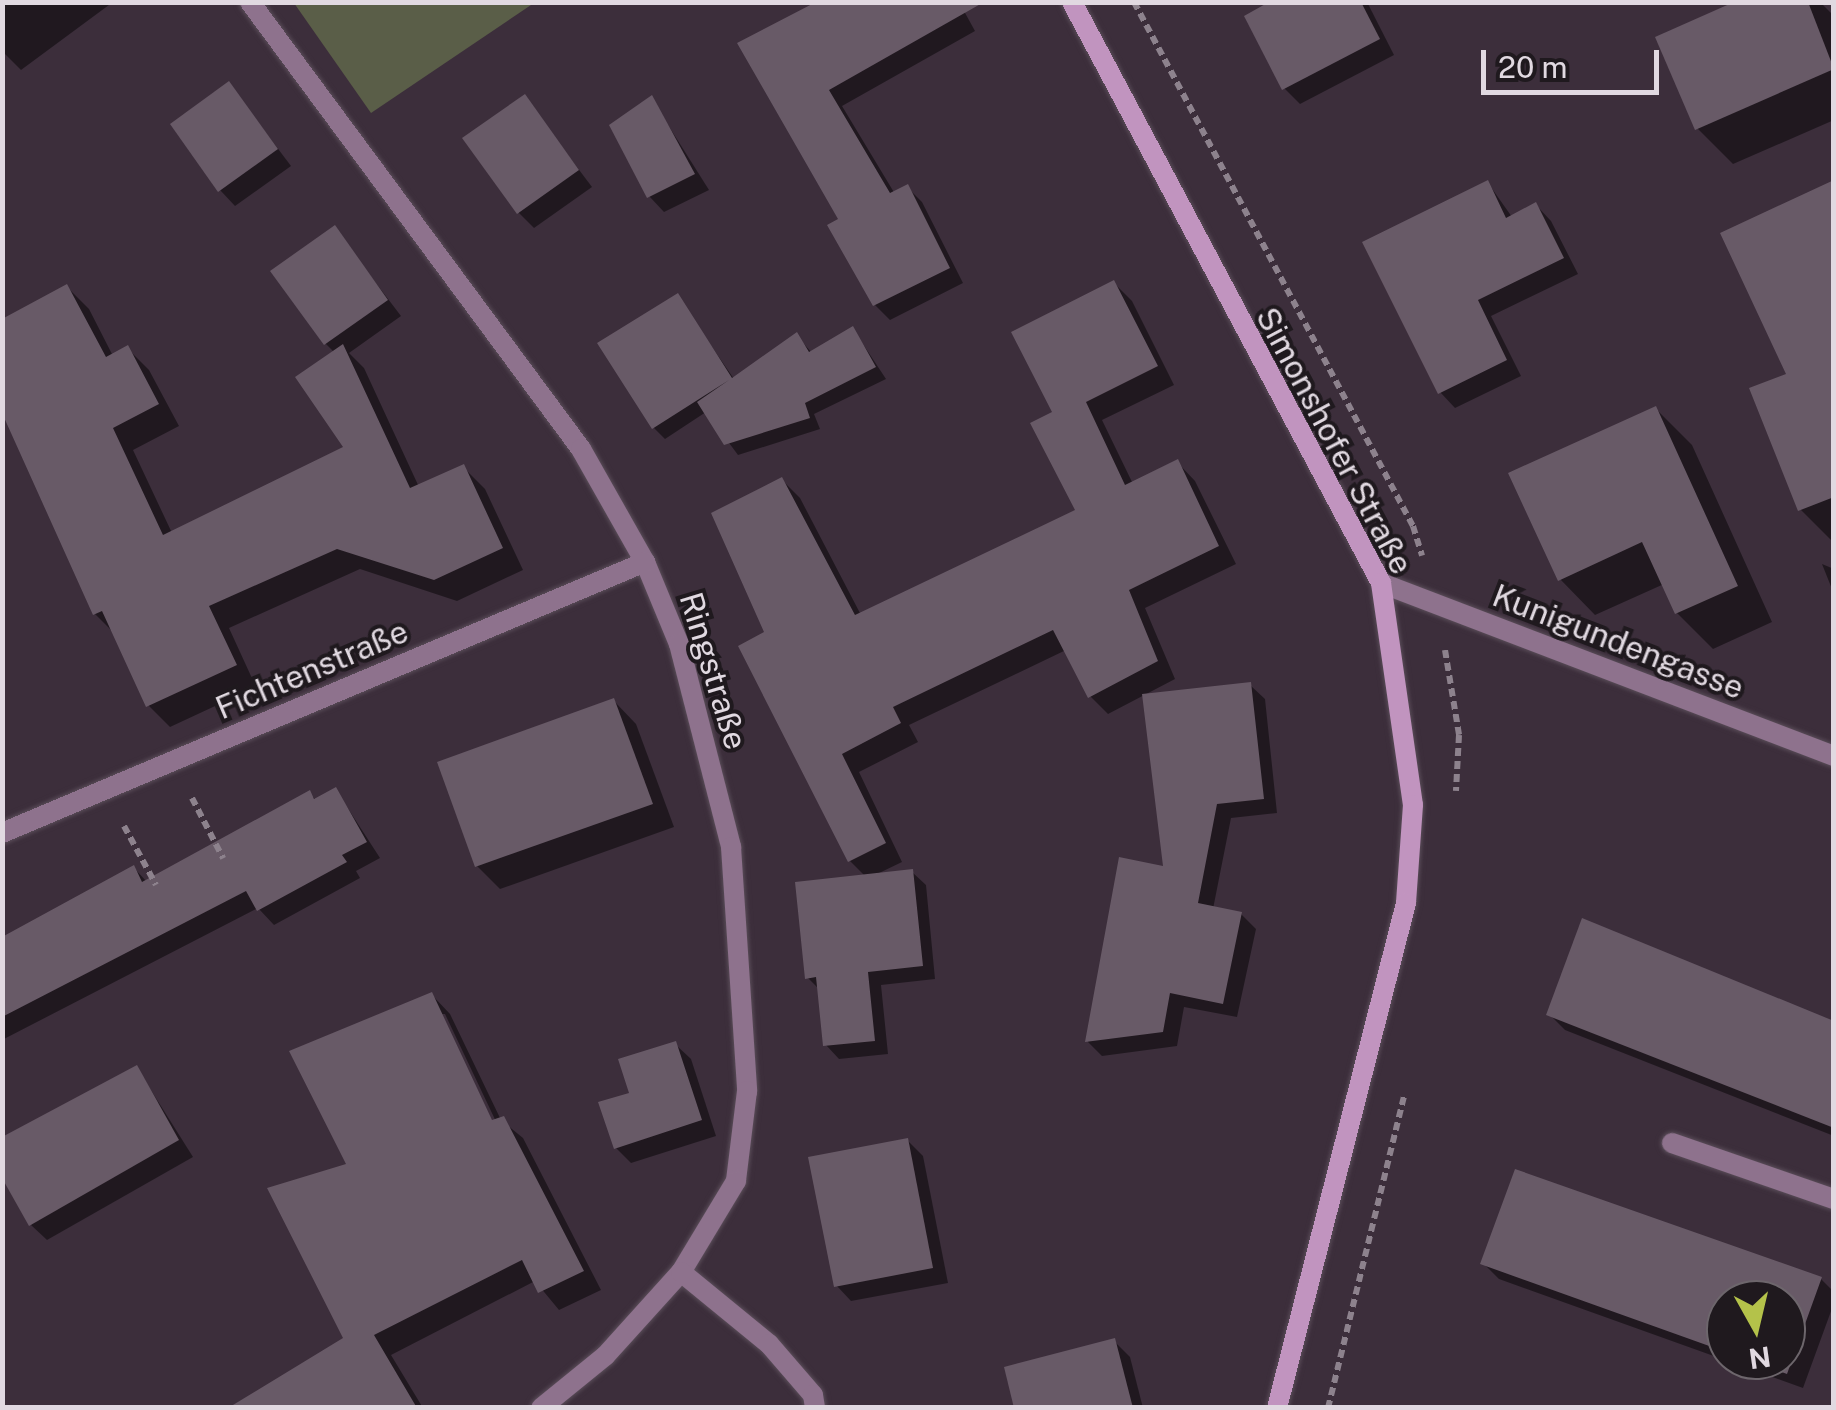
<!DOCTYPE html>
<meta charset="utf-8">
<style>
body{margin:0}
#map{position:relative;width:1836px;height:1410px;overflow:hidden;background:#3c2e3b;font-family:"Public Sans",sans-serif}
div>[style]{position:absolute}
.green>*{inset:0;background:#5a5e48}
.shadow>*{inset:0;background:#0007}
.building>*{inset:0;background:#685a67}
.path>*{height:6px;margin-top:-3px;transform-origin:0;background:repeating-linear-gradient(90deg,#8d828d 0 8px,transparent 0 13px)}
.roads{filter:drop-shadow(0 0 2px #5a4d59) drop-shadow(0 0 2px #5a4d59)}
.lane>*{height:20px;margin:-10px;padding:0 10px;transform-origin:10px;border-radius:10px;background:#8e728d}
.street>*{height:20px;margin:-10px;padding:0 10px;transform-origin:10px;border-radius:10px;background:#8e728d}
.secondary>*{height:20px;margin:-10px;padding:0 10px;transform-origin:10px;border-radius:10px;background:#c194bf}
span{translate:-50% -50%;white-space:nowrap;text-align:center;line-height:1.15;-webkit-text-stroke:8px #1f191e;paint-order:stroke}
.street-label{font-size:32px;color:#e1d9e1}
.frame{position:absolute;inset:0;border:5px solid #e1d9e1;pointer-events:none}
.north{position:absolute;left:1706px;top:1280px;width:100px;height:100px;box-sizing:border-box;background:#1f191e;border:2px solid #6d666c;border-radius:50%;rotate:172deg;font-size:28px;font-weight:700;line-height:40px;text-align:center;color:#e1d9e1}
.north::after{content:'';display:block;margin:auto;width:35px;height:45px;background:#b4c24a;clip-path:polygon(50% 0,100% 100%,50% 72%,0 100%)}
.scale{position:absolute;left:1481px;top:50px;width:178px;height:45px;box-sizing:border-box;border:5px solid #e1d9e1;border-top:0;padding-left:12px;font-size:30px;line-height:35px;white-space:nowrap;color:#e1d9e1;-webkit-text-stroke:8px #1f191e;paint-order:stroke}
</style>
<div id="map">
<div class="green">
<i style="clip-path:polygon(294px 3px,534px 3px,371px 113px)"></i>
</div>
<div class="shadow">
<i style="clip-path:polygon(2px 2px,113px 2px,21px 70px,2px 51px)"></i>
<i style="clip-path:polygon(959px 2px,975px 31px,842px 106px,895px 194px,907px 187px,922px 202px,963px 283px,890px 320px,875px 305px,842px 220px,740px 44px)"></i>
<i style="clip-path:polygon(1275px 2px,1367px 2px,1394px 55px,1300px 104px,1284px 88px)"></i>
<i style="clip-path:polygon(1740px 2px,1820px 2px,1832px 14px,1834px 120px,1733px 164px,1697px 128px)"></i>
<i style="clip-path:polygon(229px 84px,291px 166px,235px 206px,220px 190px)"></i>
<i style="clip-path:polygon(524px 97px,592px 187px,534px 228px,519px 213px)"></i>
<i style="clip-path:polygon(651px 98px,709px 190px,664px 212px,649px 196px)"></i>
<i style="clip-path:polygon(1834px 182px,1834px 543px,1800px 509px,1789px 375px)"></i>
<i style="clip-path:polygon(1488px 183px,1512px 217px,1536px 205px,1551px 221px,1578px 274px,1491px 316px,1521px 376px,1455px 408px,1440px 392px)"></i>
<i style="clip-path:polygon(334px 228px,401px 316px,349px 353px,364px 368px,419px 487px,463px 467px,485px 489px,523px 570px,457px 601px,360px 569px,229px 628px,256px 687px,170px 727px,148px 705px,115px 634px,95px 614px,67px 287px,89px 309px,113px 356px,127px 348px,149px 370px,179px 426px,133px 450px,172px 533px,347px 448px,335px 353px,325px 343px)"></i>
<i style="clip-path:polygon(1114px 283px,1132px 301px,1174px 385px,1102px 420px,1133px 484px,1177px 462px,1195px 481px,1236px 564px,1145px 608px,1175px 679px,1108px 714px,1090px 696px,1066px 650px,909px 725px,918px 742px,859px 772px,902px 862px,875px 875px,912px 872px,926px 885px,935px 979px,881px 985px,888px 1054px,839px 1059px,826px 1045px,820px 990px,807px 977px,866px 877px,850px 861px,768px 633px,782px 480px,800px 498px,861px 615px,1078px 511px,1055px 413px)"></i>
<i style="clip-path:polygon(677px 296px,734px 379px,797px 336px,812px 353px,853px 329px,886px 379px,814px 414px,820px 429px,738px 455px,706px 412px,665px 439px,654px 428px)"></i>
<i style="clip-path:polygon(1656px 409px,1692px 445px,1772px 622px,1713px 649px,1677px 613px,1664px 584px,1595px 615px,1560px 579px)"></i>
<i style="clip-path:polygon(1822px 564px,1834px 569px,1834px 594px)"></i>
<i style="clip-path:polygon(1250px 685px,1265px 699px,1277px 813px,1231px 818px,1213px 909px,1241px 914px,1256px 929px,1237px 1017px,1184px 1007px,1177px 1046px,1102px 1056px,1088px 1042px,1121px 860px,1165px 869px)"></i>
<i style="clip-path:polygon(614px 701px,636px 724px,674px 827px,500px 889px,477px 866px)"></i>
<i style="clip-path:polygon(336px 790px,380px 858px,356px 871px,360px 878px,274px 925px,258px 908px,2px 1040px,2px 941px,134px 868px,147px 882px,309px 793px,316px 800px)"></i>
<i style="clip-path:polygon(evenodd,432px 995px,450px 1014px,501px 1120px,523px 1138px,601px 1290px,559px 1310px,535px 1281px,391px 1355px,423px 1408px,261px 1408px,346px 1339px,350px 1165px,432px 995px,440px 1014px,445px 1014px,500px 1130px,496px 1132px,440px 1014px)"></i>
<i style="clip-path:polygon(1549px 1014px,1834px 1024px,1834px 1136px,1565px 1030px)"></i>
<i style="clip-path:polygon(675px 1044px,691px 1059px,716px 1136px,631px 1163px,616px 1148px,632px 1094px)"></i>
<i style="clip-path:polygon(137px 1068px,193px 1157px,47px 1240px,31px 1225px)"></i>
<i style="clip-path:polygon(907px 1140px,923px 1156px,948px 1283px,851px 1301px,836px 1285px)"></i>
<i style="clip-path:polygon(evenodd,1483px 1263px,1821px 1279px,1834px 1292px,1834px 1303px,1803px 1388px,1499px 1279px,1483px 1263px,1726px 1300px,1786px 1300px,1786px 1360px,1726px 1360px,1726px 1300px)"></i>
<i style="clip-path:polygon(1114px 1341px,1130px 1357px,1143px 1408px,1017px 1408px)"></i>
</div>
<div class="building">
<i style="clip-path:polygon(816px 2px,984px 2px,829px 90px,890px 193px,908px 184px,950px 268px,873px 306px,827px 225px,838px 219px,737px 43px)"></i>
<i style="clip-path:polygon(1269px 2px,1361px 2px,1380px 39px,1282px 90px,1244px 16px)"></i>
<i style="clip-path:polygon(1734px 2px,1808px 2px,1834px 69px,1695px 130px,1655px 37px)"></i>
<i style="clip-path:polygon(229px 81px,278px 149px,218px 192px,170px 124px)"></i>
<i style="clip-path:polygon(525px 94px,579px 170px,517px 214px,462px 138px)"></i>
<i style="clip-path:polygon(652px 95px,695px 174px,647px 198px,609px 125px)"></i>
<i style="clip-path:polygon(1488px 180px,1506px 218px,1536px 202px,1564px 258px,1478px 300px,1507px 360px,1438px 394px,1362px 242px)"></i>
<i style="clip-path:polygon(1834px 180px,1834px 497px,1798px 511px,1749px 388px,1786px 374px,1720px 233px)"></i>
<i style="clip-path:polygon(335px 225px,388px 300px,324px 345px,270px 271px)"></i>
<i style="clip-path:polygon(1114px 280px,1158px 366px,1086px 402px,1125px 485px,1178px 459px,1219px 546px,1129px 590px,1158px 661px,1088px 698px,1053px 630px,893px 707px,901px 723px,842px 754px,886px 843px,848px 862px,738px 646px,764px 632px,711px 513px,782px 477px,855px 615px,1075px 510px,1030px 423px,1052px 412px,1011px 332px)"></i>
<i style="clip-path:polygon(67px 284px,106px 357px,128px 345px,159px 404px,113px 428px,163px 535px,343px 447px,295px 377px,343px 344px,410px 488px,464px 464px,503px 548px,434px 580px,337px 549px,209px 606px,237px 665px,146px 707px,102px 611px,93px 615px,2px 413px,2px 319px)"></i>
<i style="clip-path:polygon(678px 293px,732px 378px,797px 332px,809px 352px,853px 326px,876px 367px,805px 403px,810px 418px,724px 445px,697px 402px,729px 380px,652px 429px,597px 343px)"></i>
<i style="clip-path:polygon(1656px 406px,1738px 586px,1675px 614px,1642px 542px,1558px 581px,1508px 473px)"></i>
<i style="clip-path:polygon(1251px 682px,1264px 799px,1217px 804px,1198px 903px,1242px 912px,1223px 1004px,1170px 993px,1163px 1032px,1085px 1042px,1119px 857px,1163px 866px,1142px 694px)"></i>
<i style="clip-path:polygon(614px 698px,653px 804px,475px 867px,437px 762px)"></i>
<i style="clip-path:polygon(336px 787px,367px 842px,342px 855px,347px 862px,257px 911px,246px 891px,2px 1017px,2px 937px,134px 865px,142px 882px,310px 790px,314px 799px)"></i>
<i style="clip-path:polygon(913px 869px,923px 966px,868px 972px,875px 1041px,823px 1046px,816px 977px,805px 979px,795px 882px)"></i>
<i style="clip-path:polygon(1582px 918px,1834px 1021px,1834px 1128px,1546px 1015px)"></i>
<i style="clip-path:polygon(432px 992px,492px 1120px,504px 1116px,584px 1271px,538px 1293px,522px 1260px,374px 1335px,417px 1408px,228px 1408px,343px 1338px,267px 1188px,346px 1164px,289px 1051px)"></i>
<i style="clip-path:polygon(676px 1041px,702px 1120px,614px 1149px,598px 1102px,629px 1093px,618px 1059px)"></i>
<i style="clip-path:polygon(137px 1065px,179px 1140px,29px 1226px,2px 1178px,2px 1137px)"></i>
<i style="clip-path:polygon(908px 1138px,933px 1268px,834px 1287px,808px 1157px)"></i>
<i style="clip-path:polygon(1515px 1169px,1822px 1277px,1787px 1374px,1747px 1360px,1786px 1360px,1786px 1300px,1726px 1300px,1726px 1352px,1480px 1264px)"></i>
<i style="clip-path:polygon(1115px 1338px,1133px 1408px,1014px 1408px,1004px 1367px)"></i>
</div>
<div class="path">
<i style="left:1134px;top:2px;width:594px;rotate:61.97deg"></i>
<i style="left:1413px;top:526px;width:31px;rotate:73deg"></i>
<i style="left:1445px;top:650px;width:86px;rotate:80.6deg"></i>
<i style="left:1459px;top:735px;width:56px;rotate:93.1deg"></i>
<i style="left:192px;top:798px;width:68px;rotate:62.7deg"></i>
<i style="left:124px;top:826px;width:67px;rotate:61.5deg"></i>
<i style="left:1328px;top:1408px;width:324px;rotate:-76.3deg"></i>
</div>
<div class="roads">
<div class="lane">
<i style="left:1672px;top:1143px;width:171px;rotate:19.1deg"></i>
</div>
<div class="street">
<i style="left:250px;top:2px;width:556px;rotate:53.48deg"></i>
<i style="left:581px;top:449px;width:130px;rotate:60.5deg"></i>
<i style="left:645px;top:562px;width:89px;rotate:67.5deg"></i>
<i style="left:679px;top:644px;width:210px;rotate:75.6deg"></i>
<i style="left:731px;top:847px;width:245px;rotate:86.2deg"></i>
<i style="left:747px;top:1091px;width:91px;rotate:97deg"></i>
<i style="left:736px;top:1181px;width:106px;rotate:121.1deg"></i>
<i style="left:681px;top:1272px;width:113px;rotate:132.1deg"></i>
<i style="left:605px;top:1356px;width:82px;rotate:140.9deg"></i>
<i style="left:1381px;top:583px;width:485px;rotate:20.9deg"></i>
<i style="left:2px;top:833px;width:698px;rotate:-22.85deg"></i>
<i style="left:681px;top:1272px;width:114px;rotate:39.3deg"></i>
<i style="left:769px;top:1344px;width:67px;rotate:49.2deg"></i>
<i style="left:813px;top:1395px;width:13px;rotate:81deg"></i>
</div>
<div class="secondary">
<i style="left:1072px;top:2px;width:658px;rotate:61.99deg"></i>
<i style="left:1381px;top:583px;width:224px;rotate:81.8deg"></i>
<i style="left:1413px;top:805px;width:98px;rotate:94.1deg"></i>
<i style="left:1406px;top:903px;width:521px;rotate:104.33deg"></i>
</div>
</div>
<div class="street-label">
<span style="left:1334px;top:441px;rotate:62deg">Simonshofer Straße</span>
<span style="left:1618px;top:642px;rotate:21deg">Kunigundengasse</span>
<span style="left:312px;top:670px;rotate:-23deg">Fichtenstraße</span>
<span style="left:713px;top:671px;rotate:73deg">Ringstraße</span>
</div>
<div class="frame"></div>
<div class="north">N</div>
<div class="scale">20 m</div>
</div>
